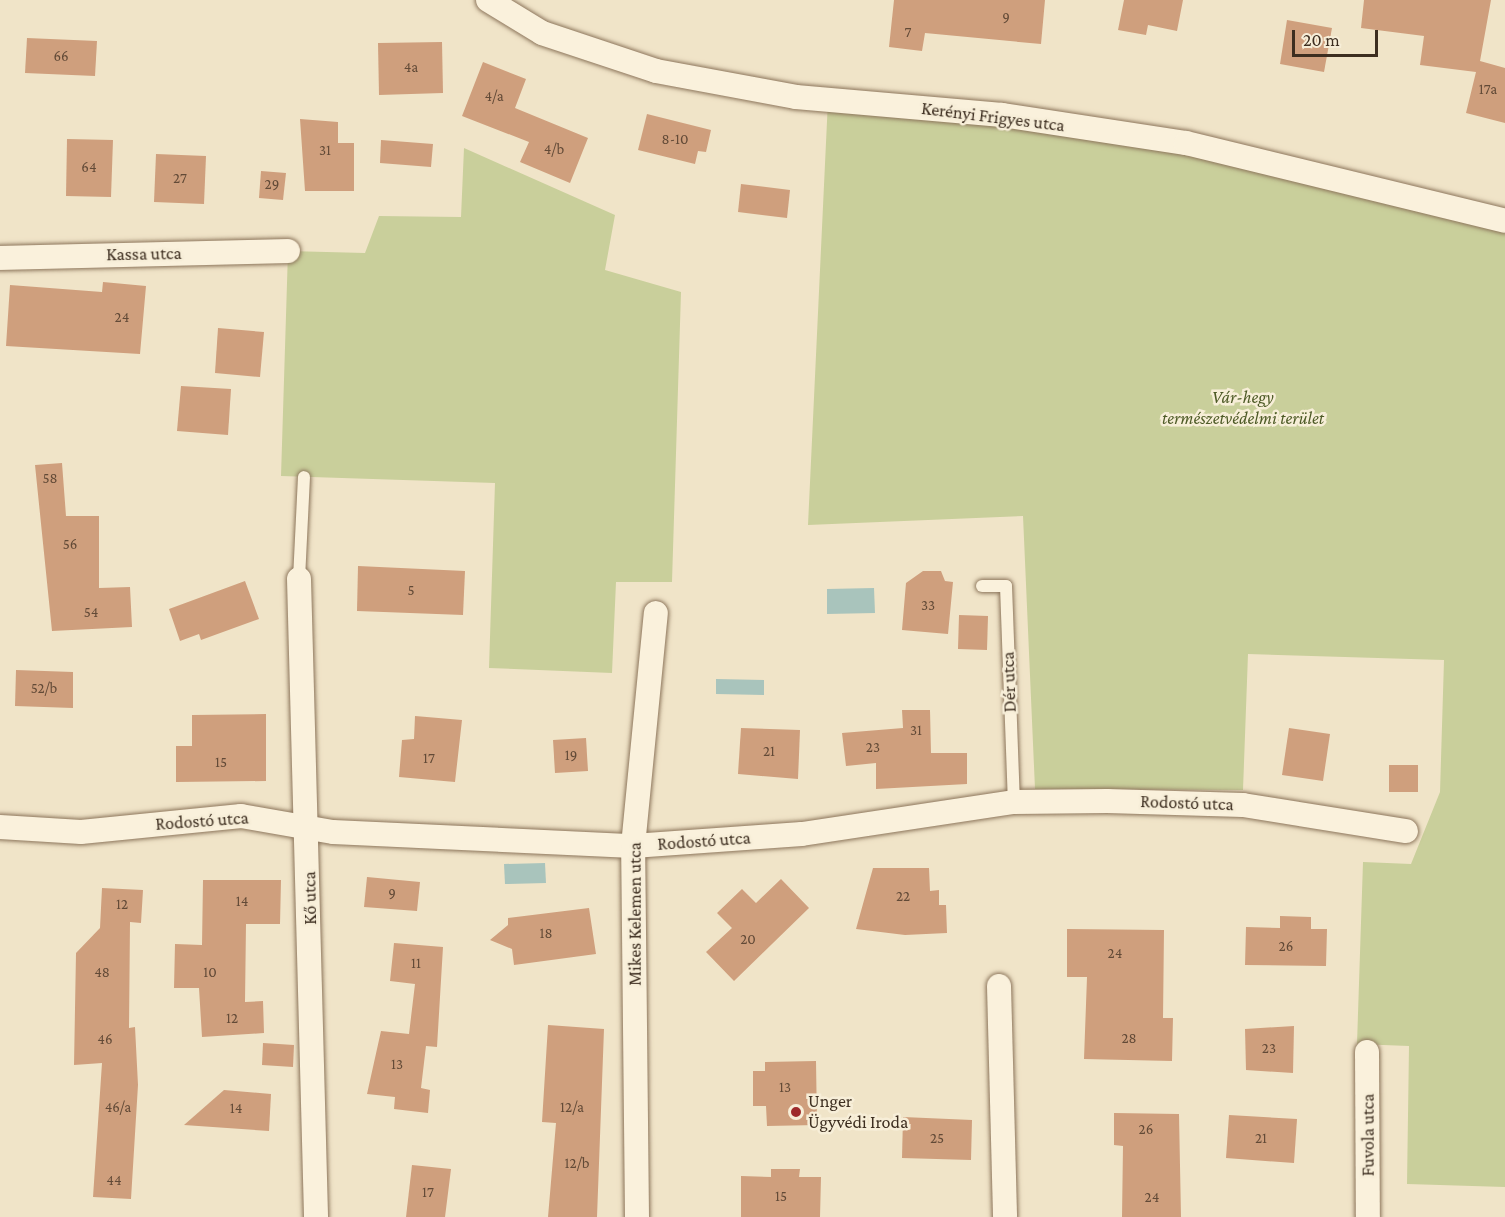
<!DOCTYPE html>
<meta charset="utf-8">
<style>
body{margin:0}
#map{position:relative;width:1505px;height:1217px;overflow:hidden;background:#f0e4c8;font-family:"Crimson Pro",serif}
div>[style]{position:absolute}
.green>*{inset:0;background:#c9cf9b}
.water>*{inset:0;background:#a9c4bc}
.building>*{inset:0;background:#cf9f7d}
.roads{filter:drop-shadow(0 0 2px #8d765c) drop-shadow(0 0 2px #8d765c)}
.lane>*{height:12px;margin:-6px;padding:0 6px;transform-origin:6px;border-radius:6px;background:#faf1dc}
.street>*{height:24px;margin:-12px;padding:0 12px;transform-origin:12px;border-radius:12px;background:#faf1dc}
.dots>*{width:16px;height:16px;translate:-50% -50%;box-sizing:border-box;border:3px solid #f7eed8;border-radius:50%}
span{translate:-50% -50%;white-space:nowrap;text-align:center;line-height:1.15;-webkit-text-stroke:5px #f7eed8;paint-order:stroke}
.number-label{font-size:15px;color:#624a37}
.number-label span{-webkit-text-stroke-width:0}
.street-label{font-size:18px;color:#3d2e20}
.park-label{font-size:18px;color:#4d5a26;font-style:italic}
.poi-label{font-size:18px;color:#3d2e20}
.left{translate:0 -50%;text-align:left}
.scale{position:absolute;left:1292px;top:30px;width:86px;height:27px;box-sizing:border-box;border:3px solid #3d2e20;border-top:0;padding-left:8px;font-size:18px;line-height:21px;white-space:nowrap;color:#3d2e20;-webkit-text-stroke:4px #f7eed8;paint-order:stroke}
</style>
<div id="map">
<div class="green">
<i style="clip-path:polygon(828px 100px,1002px 115px,1505px 221px,1505px 1187px,1407px 1184px,1409px 1046px,1357px 1044px,1363px 862px,1411px 864px,1440px 792px,1444px 660px,1248px 654px,1243px 790px,1035px 789px,1023px 516px,808px 525px)"></i>
<i style="clip-path:polygon(464px 148px,615px 215px,605px 270px,681px 292px,672px 582px,616px 582px,612px 673px,489px 668px,495px 483px,281px 476px,288px 251px,365px 253px,379px 216px,461px 217px)"></i>
</div>
<div class="water">
<i style="clip-path:polygon(874px 588px,875px 613px,827px 614px,827px 589px)"></i>
<i style="clip-path:polygon(716px 679px,764px 680px,764px 695px,716px 694px)"></i>
<i style="clip-path:polygon(545px 863px,546px 883px,505px 884px,504px 864px)"></i>
</div>
<div class="building">
<i style="clip-path:polygon(894px 0,1045px 0,1041px 44px,925px 33px,922px 51px,889px 47px)"></i>
<i style="clip-path:polygon(1124px 0,1183px 0,1177px 31px,1148px 25px,1146px 35px,1118px 30px)"></i>
<i style="clip-path:polygon(1364px 0,1491px 0,1480px 61px,1505px 68px,1505px 123px,1466px 113px,1476px 72px,1420px 65px,1424px 36px,1361px 28px)"></i>
<i style="clip-path:polygon(1287px 20px,1332px 28px,1324px 72px,1280px 64px)"></i>
<i style="clip-path:polygon(27px 38px,97px 41px,95px 76px,25px 73px)"></i>
<i style="clip-path:polygon(442px 42px,443px 93px,379px 95px,378px 43px)"></i>
<i style="clip-path:polygon(483px 62px,526px 79px,515px 108px,588px 138px,570px 183px,520px 162px,529px 142px,462px 116px)"></i>
<i style="clip-path:polygon(647px 114px,711px 130px,706px 152px,698px 151px,695px 164px,638px 150px)"></i>
<i style="clip-path:polygon(300px 119px,338px 122px,338px 143px,354px 143px,354px 191px,305px 191px)"></i>
<i style="clip-path:polygon(67px 139px,113px 140px,111px 197px,66px 196px)"></i>
<i style="clip-path:polygon(381px 140px,433px 144px,431px 167px,380px 163px)"></i>
<i style="clip-path:polygon(156px 154px,206px 156px,204px 204px,154px 202px)"></i>
<i style="clip-path:polygon(261px 171px,286px 173px,283px 200px,259px 198px)"></i>
<i style="clip-path:polygon(741px 184px,790px 190px,787px 218px,738px 212px)"></i>
<i style="clip-path:polygon(103px 282px,146px 286px,140px 354px,6px 346px,10px 285px,102px 292px)"></i>
<i style="clip-path:polygon(218px 328px,264px 332px,260px 377px,215px 373px)"></i>
<i style="clip-path:polygon(181px 386px,231px 389px,228px 435px,177px 431px)"></i>
<i style="clip-path:polygon(62px 463px,66px 516px,99px 516px,99px 588px,130px 587px,132px 627px,52px 631px,35px 465px)"></i>
<i style="clip-path:polygon(358px 566px,465px 571px,463px 615px,357px 611px)"></i>
<i style="clip-path:polygon(923px 571px,941px 571px,945px 581px,953px 582px,948px 634px,902px 630px,906px 583px)"></i>
<i style="clip-path:polygon(245px 581px,259px 619px,201px 640px,199px 634px,180px 641px,169px 609px)"></i>
<i style="clip-path:polygon(959px 615px,988px 616px,987px 650px,958px 649px)"></i>
<i style="clip-path:polygon(16px 670px,73px 672px,73px 708px,15px 706px)"></i>
<i style="clip-path:polygon(902px 710px,930px 710px,931px 753px,967px 753px,967px 784px,876px 789px,876px 763px,846px 766px,842px 733px,903px 728px)"></i>
<i style="clip-path:polygon(266px 714px,266px 781px,176px 782px,176px 746px,192px 746px,192px 715px)"></i>
<i style="clip-path:polygon(415px 716px,462px 720px,455px 782px,399px 777px,402px 740px,414px 739px)"></i>
<i style="clip-path:polygon(741px 728px,800px 730px,798px 779px,738px 774px)"></i>
<i style="clip-path:polygon(1289px 728px,1330px 734px,1323px 781px,1282px 775px)"></i>
<i style="clip-path:polygon(586px 738px,588px 771px,555px 773px,553px 740px)"></i>
<i style="clip-path:polygon(1389px 765px,1418px 765px,1418px 792px,1389px 792px)"></i>
<i style="clip-path:polygon(873px 868px,929px 868px,930px 891px,939px 890px,939px 905px,946px 905px,947px 933px,905px 935px,856px 929px)"></i>
<i style="clip-path:polygon(367px 877px,420px 882px,417px 911px,364px 907px)"></i>
<i style="clip-path:polygon(781px 879px,809px 908px,734px 981px,706px 952px,732px 928px,717px 913px,742px 889px,756px 903px)"></i>
<i style="clip-path:polygon(203px 880px,281px 880px,280px 924px,246px 924px,245px 1002px,263px 1001px,264px 1033px,202px 1037px,199px 988px,174px 988px,175px 944px,202px 945px)"></i>
<i style="clip-path:polygon(102px 888px,143px 890px,141px 923px,130px 922px,129px 1028px,135px 1027px,138px 1085px,131px 1199px,93px 1197px,102px 1063px,74px 1065px,76px 953px,100px 928px)"></i>
<i style="clip-path:polygon(589px 908px,596px 954px,514px 965px,512px 949px,490px 940px,508px 925px,508px 918px)"></i>
<i style="clip-path:polygon(1280px 916px,1311px 917px,1311px 929px,1327px 929px,1326px 966px,1245px 965px,1246px 927px,1280px 928px)"></i>
<i style="clip-path:polygon(1067px 929px,1164px 930px,1163px 1018px,1173px 1018px,1172px 1061px,1084px 1059px,1087px 977px,1067px 977px)"></i>
<i style="clip-path:polygon(394px 943px,443px 947px,437px 1047px,426px 1046px,421px 1088px,430px 1090px,428px 1113px,394px 1109px,395px 1097px,367px 1094px,381px 1031px,409px 1034px,415px 984px,390px 981px)"></i>
<i style="clip-path:polygon(548px 1025px,604px 1029px,597px 1217px,548px 1217px,556px 1123px,542px 1122px)"></i>
<i style="clip-path:polygon(1294px 1026px,1293px 1073px,1246px 1070px,1245px 1029px)"></i>
<i style="clip-path:polygon(263px 1043px,294px 1045px,293px 1067px,262px 1065px)"></i>
<i style="clip-path:polygon(816px 1061px,817px 1125px,767px 1126px,766px 1106px,753px 1106px,753px 1071px,765px 1071px,765px 1062px)"></i>
<i style="clip-path:polygon(224px 1090px,271px 1094px,269px 1131px,184px 1125px)"></i>
<i style="clip-path:polygon(1114px 1113px,1179px 1114px,1181px 1217px,1122px 1217px,1123px 1146px,1114px 1145px)"></i>
<i style="clip-path:polygon(1229px 1115px,1297px 1119px,1294px 1163px,1226px 1158px)"></i>
<i style="clip-path:polygon(903px 1117px,972px 1120px,971px 1160px,902px 1158px)"></i>
<i style="clip-path:polygon(412px 1165px,451px 1169px,445px 1217px,406px 1217px)"></i>
<i style="clip-path:polygon(771px 1169px,800px 1169px,799px 1177px,821px 1177px,820px 1217px,741px 1217px,741px 1176px,771px 1177px)"></i>
</div>
<div class="roads">
<div class="lane">
<i style="left:299px;top:579px;width:102px;rotate:-87.2deg"></i>
<i style="left:982px;top:586px;width:24px"></i>
<i style="left:1006px;top:586px;width:216px;rotate:87.9deg"></i>
</div>
<div class="street">
<i style="left:488px;top:0;width:63px;rotate:31.4deg"></i>
<i style="left:542px;top:33px;width:120px;rotate:18.4deg"></i>
<i style="left:656px;top:71px;width:142px;rotate:10.5deg"></i>
<i style="left:796px;top:97px;width:207px;rotate:5deg"></i>
<i style="left:1002px;top:115px;width:186px;rotate:8.7deg"></i>
<i style="left:1186px;top:143px;width:328px;rotate:13.7deg"></i>
<i style="left:0;top:258px;width:288px;rotate:-1.4deg"></i>
<i style="left:299px;top:579px;width:638px;rotate:88.47deg"></i>
<i style="left:0;top:827px;width:81px;rotate:3.5deg"></i>
<i style="left:81px;top:832px;width:161px;rotate:-5.7deg"></i>
<i style="left:241px;top:816px;width:93px;rotate:9.9deg"></i>
<i style="left:333px;top:832px;width:300px;rotate:2.7deg"></i>
<i style="left:633px;top:846px;width:169px;rotate:-4.1deg"></i>
<i style="left:802px;top:834px;width:214px;rotate:-8.6deg"></i>
<i style="left:1014px;top:802px;width:93px;rotate:-0.6deg"></i>
<i style="left:1107px;top:801px;width:136px;rotate:1.7deg"></i>
<i style="left:1243px;top:805px;width:165px;rotate:9.1deg"></i>
<i style="left:999px;top:986px;width:231px;rotate:88.5deg"></i>
<i style="left:1367px;top:1052px;width:165px;rotate:89.7deg"></i>
<i style="left:637px;top:1217px;width:371px;rotate:-90.6deg"></i>
<i style="left:633px;top:846px;width:234px;rotate:-84.4deg"></i>
</div>
</div>
<div class="dots">
<i style="left:796px;top:1112px;background:#9e2a2b"></i>
</div>
<div class="number-label">
<span style="left:1006px;top:18px">9</span>
<span style="left:908px;top:33px">7</span>
<span style="left:61px;top:57px">66</span>
<span style="left:411px;top:68px">4a</span>
<span style="left:1488px;top:90px">17a</span>
<span style="left:494px;top:97px">4/a</span>
<span style="left:675px;top:140px">8-10</span>
<span style="left:554px;top:150px">4/b</span>
<span style="left:325px;top:151px">31</span>
<span style="left:89px;top:168px">64</span>
<span style="left:180px;top:179px">27</span>
<span style="left:272px;top:185px">29</span>
<span style="left:122px;top:318px">24</span>
<span style="left:50px;top:479px">58</span>
<span style="left:70px;top:545px">56</span>
<span style="left:411px;top:591px">5</span>
<span style="left:928px;top:606px">33</span>
<span style="left:91px;top:613px">54</span>
<span style="left:44px;top:689px">52/b</span>
<span style="left:916px;top:731px">31</span>
<span style="left:873px;top:748px">23</span>
<span style="left:769px;top:752px">21</span>
<span style="left:571px;top:756px">19</span>
<span style="left:429px;top:759px">17</span>
<span style="left:221px;top:763px">15</span>
<span style="left:392px;top:894px">9</span>
<span style="left:903px;top:897px">22</span>
<span style="left:242px;top:902px">14</span>
<span style="left:122px;top:905px">12</span>
<span style="left:546px;top:934px">18</span>
<span style="left:748px;top:940px">20</span>
<span style="left:1286px;top:947px">26</span>
<span style="left:1115px;top:954px">24</span>
<span style="left:416px;top:964px">11</span>
<span style="left:102px;top:973px">48</span>
<span style="left:210px;top:973px">10</span>
<span style="left:232px;top:1019px">12</span>
<span style="left:1129px;top:1039px">28</span>
<span style="left:105px;top:1040px">46</span>
<span style="left:1269px;top:1049px">23</span>
<span style="left:397px;top:1065px">13</span>
<span style="left:785px;top:1088px">13</span>
<span style="left:118px;top:1108px">46/a</span>
<span style="left:572px;top:1108px">12/a</span>
<span style="left:236px;top:1109px">14</span>
<span style="left:1146px;top:1130px">26</span>
<span style="left:937px;top:1139px">25</span>
<span style="left:1261px;top:1139px">21</span>
<span style="left:577px;top:1164px">12/b</span>
<span style="left:114px;top:1181px">44</span>
<span style="left:428px;top:1193px">17</span>
<span style="left:781px;top:1197px">15</span>
<span style="left:1152px;top:1198px">24</span>
</div>
<div class="street-label">
<span style="left:993px;top:117px;rotate:7deg">Kerényi Frigyes utca</span>
<span style="left:144px;top:254px;rotate:-1deg">Kassa utca</span>
<span style="left:1009px;top:682px;rotate:-92deg">Dér utca</span>
<span style="left:1187px;top:803px;rotate:2deg">Rodostó utca</span>
<span style="left:202px;top:821px;rotate:-4deg">Rodostó utca</span>
<span style="left:704px;top:841px;rotate:-4deg">Rodostó utca</span>
<span style="left:310px;top:898px;rotate:-91deg">Kő utca</span>
<span style="left:635px;top:914px;rotate:-90deg">Mikes Kelemen utca</span>
<span style="left:1368px;top:1135px;rotate:-90deg">Fuvola utca</span>
</div>
<div class="park-label">
<span style="left:1243px;top:408px">Vár-hegy<br>természetvédelmi terület</span>
</div>
<div class="poi-label">
<span class="left" style="left:808px;top:1112px">Unger<br>Ügyvédi Iroda</span>
</div>
<div class="scale">20 m</div>
</div>
